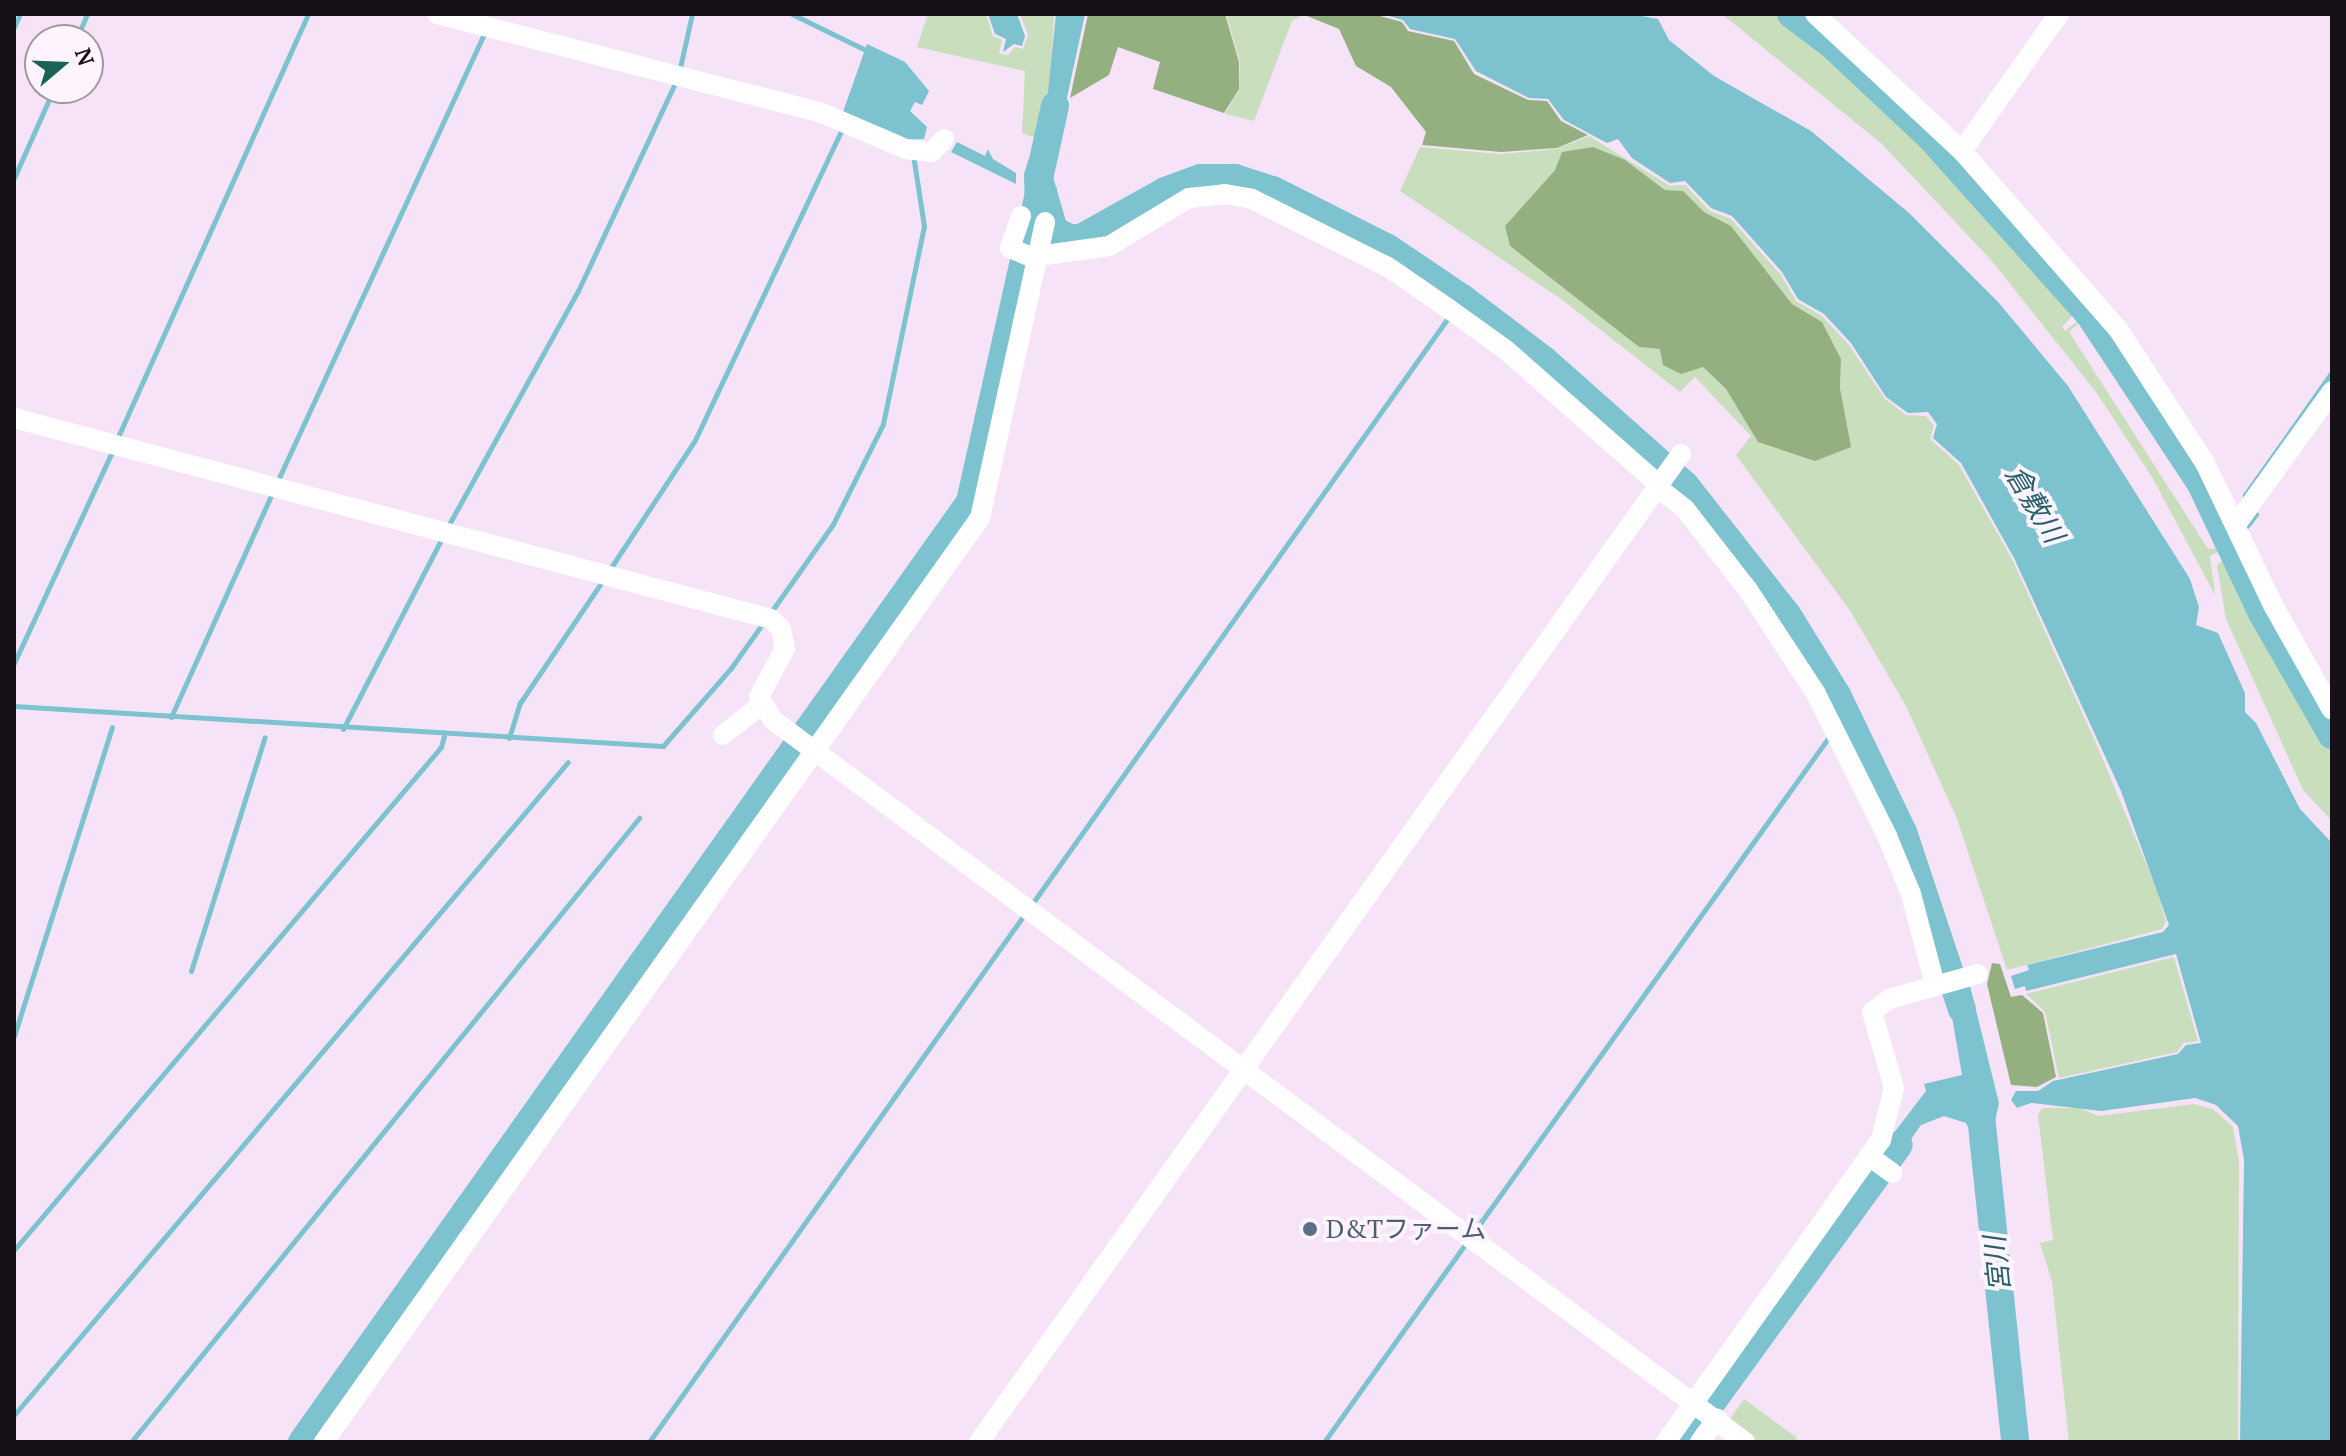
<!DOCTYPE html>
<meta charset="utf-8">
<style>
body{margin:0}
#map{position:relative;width:2346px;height:1456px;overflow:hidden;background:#f7e3f8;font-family:"PT Serif","Noto Sans JP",serif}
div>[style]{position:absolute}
.green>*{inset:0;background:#c9debc}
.forest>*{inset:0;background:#94b081}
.water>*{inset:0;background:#7cc2cf}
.stream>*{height:5px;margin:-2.5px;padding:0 2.5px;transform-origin:2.5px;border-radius:2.5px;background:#7cc2cf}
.river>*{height:28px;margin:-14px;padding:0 14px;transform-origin:14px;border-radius:14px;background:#7cc2cf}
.minor>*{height:20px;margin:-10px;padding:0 10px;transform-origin:10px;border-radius:10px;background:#fff}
.dots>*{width:22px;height:22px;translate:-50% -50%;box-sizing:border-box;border:4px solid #fdf4fd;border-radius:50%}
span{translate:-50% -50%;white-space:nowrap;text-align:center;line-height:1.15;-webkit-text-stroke:8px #fdf4fd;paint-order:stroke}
.service-label{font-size:26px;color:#4e5e75}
.left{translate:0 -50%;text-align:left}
.water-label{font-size:28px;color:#27606a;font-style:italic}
.frame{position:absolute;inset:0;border:16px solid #171017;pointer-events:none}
.north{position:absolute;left:24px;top:24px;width:80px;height:80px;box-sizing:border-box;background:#fdf4fd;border:2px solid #a199a1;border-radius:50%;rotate:71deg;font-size:22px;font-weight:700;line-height:32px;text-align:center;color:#171017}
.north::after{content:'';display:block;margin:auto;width:28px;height:36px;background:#1a6357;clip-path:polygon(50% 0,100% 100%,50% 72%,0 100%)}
</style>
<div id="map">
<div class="green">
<i style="clip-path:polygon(928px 14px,986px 14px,993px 36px,1002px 40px,999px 54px,1008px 55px,1015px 47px,1023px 49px,1028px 35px,1020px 14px,1054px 14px,1050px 89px,1041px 140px,1022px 133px,1025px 71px,917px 47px)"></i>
<i style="clip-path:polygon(1226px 14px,1303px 15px,1292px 21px,1254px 121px,1225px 114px,1239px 89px,1240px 62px)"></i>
<i style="clip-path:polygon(evenodd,1722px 14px,1778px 14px,1829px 53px,1882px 99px,2038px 263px,2077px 311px,2062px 327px,2065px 331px,2080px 319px,2196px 492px,2225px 548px,2210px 556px,2215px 595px,2152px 477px,2096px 392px,1991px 260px,1882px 144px,1722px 14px,2080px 322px,2157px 431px,2219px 539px,2218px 548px,2208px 549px,2069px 332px,2080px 322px)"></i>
<i style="clip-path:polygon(evenodd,1589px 136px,1670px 186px,1685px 185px,1710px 211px,1731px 219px,1781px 275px,1796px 301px,1822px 316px,1849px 345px,1885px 399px,1906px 415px,1926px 416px,1934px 426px,1930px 439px,1959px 465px,2013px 561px,2096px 743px,2155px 885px,2166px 921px,2162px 929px,2007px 970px,1957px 819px,1906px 706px,1851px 612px,1736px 455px,1751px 436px,1695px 377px,1680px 392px,1561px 299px,1400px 191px,1420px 147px,1500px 154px,1556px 149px,1589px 136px,1625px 160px,1665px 190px,1683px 191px,1704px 212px,1731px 226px,1792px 304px,1822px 322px,1841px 359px,1840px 388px,1850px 447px,1758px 442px,1726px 389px,1703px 367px,1661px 349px,1639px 347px,1510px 246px,1505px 226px,1555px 170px,1625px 160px)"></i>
<i style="clip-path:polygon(2229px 555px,2257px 620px,2332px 750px,2332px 821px,2303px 790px,2226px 619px,2217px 565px)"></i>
<i style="clip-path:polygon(2174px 957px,2198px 1041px,2184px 1043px,2177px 1052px,2059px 1078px,2045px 1012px,2026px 994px)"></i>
<i style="clip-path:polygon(2194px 1104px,2213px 1109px,2233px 1127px,2239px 1163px,2238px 1442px,2069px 1442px,2052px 1282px,2040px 1243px,2053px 1240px,2038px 1115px,2042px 1108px,2080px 1108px,2098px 1116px)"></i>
<i style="clip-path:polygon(1744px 1399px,1797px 1438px,1794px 1442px,1753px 1442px,1727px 1423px)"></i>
</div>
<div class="forest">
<i style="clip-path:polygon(1088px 14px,1225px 14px,1239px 62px,1239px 89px,1224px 113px,1153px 89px,1160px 62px,1118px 47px,1109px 75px,1070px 98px)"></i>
<i style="clip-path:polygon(1302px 14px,1373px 14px,1402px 22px,1408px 31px,1454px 41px,1474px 74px,1528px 100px,1547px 101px,1561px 121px,1588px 135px,1557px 148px,1501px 152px,1422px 145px,1426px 132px,1391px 87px,1356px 66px,1339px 29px)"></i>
<i style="clip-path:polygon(1593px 147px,1625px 160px,1665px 190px,1683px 191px,1704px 212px,1731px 226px,1792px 304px,1822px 322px,1841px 359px,1840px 388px,1851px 447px,1815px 461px,1758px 442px,1726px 389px,1703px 367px,1681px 374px,1663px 365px,1660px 349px,1639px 347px,1510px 246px,1505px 226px,1555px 170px,1562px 152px)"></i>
<i style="clip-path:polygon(1992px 963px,2000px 964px,2011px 997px,2022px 995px,2043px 1013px,2056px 1077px,2037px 1087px,2011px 1085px,1987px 984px)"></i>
</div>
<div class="water">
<i style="clip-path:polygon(988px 14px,1017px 14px,1025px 36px,1022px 46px,1014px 44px,1003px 52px,1006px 39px,995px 34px)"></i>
<i style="clip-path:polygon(1056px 14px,1085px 14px,1057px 144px,1043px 141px)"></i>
<i style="clip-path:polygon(1382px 14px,1631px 14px,1658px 19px,1669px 40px,1714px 76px,1811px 131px,1909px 213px,1999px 303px,2068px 386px,2190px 579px,2199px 607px,2196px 625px,2218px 633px,2245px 693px,2245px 712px,2256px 723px,2300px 809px,2332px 843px,2332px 1442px,2240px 1442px,2244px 1160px,2238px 1126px,2216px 1105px,2195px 1098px,2101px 1111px,2031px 1103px,2017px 1108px,2011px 1100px,2016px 1091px,2038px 1091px,2053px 1081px,2178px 1054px,2186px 1045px,2201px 1043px,2176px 954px,2026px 991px,2025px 986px,2015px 989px,2011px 976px,2029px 970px,2027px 965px,2163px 932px,2169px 925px,2121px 791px,2014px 558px,1961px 463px,1933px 438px,1937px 424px,1928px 412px,1908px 413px,1886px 397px,1851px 343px,1824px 314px,1798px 299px,1782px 272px,1732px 216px,1711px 208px,1685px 181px,1670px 183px,1632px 158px,1618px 139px,1607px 143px,1564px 120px,1548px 99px,1529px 98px,1476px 71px,1455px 39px,1410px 29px,1403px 20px)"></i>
<i style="clip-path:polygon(867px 44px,905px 62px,929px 91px,922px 105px,915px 102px,910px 111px,927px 127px,924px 139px,901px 140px,843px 112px)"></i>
<i style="clip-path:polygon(957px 142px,985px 156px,988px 149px,993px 159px,1016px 173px,1016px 184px,951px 152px)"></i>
<i style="clip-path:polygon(1039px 154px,1057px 158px,1052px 184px,1057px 188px,1055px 207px,1040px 217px,1025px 213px,1024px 174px,1029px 158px)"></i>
<i style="clip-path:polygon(1969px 982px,1999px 1103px,1993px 1130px,1972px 1134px,1966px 1123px,1944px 1116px,1921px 1125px,1893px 1165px,1877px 1155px,1926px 1091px,1924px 1084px,1962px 1075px,1947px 988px)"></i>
</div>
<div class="stream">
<i style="left:792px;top:14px;width:87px;rotate:26deg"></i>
<i style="left:14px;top:27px;width:14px;rotate:-65deg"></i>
<i style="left:76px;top:40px;width:28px;rotate:-67deg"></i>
<i style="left:679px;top:72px;width:59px;rotate:-77.4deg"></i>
<i style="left:14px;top:178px;width:98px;rotate:-66deg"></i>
<i style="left:117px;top:439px;width:466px;rotate:-65.8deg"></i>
<i style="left:277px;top:482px;width:494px;rotate:-65.2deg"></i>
<i style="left:2245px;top:495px;width:151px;rotate:-54.7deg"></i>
<i style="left:2247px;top:526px;width:15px;rotate:-53deg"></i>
<i style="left:447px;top:528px;width:271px;rotate:-61.1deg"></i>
<i style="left:578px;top:291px;width:232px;rotate:-65deg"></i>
<i style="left:608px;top:572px;width:158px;rotate:-56.6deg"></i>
<i style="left:695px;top:440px;width:344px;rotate:-64.7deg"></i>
<i style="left:771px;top:612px;width:108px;rotate:-54.8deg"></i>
<i style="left:833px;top:524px;width:112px;rotate:-63.4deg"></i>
<i style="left:883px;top:424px;width:202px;rotate:-78.3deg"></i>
<i style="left:924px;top:226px;width:72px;rotate:-98.8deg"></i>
<i style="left:14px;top:663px;width:233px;rotate:-65.1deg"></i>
<i style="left:14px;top:706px;width:650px;rotate:3.53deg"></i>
<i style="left:663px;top:746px;width:103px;rotate:-48.9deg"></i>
<i style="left:731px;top:668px;width:55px;rotate:-54.6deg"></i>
<i style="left:171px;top:717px;width:248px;rotate:-65.7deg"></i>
<i style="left:1838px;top:726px;width:14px;rotate:-51deg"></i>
<i style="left:343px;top:729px;width:217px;rotate:-62.6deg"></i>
<i style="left:509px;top:738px;width:37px;rotate:-73deg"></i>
<i style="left:520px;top:703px;width:148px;rotate:-56deg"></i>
<i style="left:1032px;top:904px;width:722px;rotate:-54.64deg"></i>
<i style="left:191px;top:971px;width:245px;rotate:-72.5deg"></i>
<i style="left:14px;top:1036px;width:324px;rotate:-72.4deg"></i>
<i style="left:1476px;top:1229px;width:609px;rotate:-54.35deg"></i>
<i style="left:14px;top:1250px;width:660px;rotate:-49.67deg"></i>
<i style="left:441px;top:747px;width:11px;rotate:-75deg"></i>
<i style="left:14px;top:1415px;width:856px;rotate:-49.69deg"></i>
<i style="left:131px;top:1442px;width:805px;rotate:-50.85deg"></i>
<i style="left:649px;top:1442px;width:650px;rotate:-54.57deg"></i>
<i style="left:1324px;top:1442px;width:244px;rotate:-54.5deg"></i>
</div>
<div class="river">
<i style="left:1791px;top:14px;width:50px;rotate:36.9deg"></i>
<i style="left:1831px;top:44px;width:136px;rotate:43.2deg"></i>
<i style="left:1930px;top:137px;width:238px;rotate:48.1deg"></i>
<i style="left:2089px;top:314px;width:204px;rotate:56.6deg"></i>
<i style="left:2201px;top:484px;width:143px;rotate:64.7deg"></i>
<i style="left:2262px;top:613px;width:141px;rotate:60.2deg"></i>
<i style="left:1055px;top:106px;width:75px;rotate:102.4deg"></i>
<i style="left:1039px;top:179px;width:53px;rotate:73.6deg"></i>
<i style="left:1054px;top:230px;width:17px;rotate:28deg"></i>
<i style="left:1069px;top:238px;width:12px"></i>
<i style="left:1081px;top:238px;width:96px;rotate:-29.2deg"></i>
<i style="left:1165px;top:191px;width:38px;rotate:-20deg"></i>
<i style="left:1201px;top:178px;width:34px"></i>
<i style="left:1235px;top:178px;width:40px;rotate:18deg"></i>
<i style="left:1273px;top:190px;width:129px;rotate:26.8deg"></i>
<i style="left:1388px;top:248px;width:89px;rotate:34deg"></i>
<i style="left:1462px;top:298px;width:103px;rotate:37.1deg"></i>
<i style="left:1544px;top:360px;width:188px;rotate:41.6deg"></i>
<i style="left:1685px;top:485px;width:167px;rotate:51.8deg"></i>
<i style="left:1788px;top:616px;width:93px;rotate:58.2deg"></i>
<i style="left:1837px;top:695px;width:152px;rotate:64.3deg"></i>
<i style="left:1903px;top:832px;width:187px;rotate:71.6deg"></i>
<i style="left:1979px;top:1097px;width:347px;rotate:84deg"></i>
<i style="left:302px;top:1442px;width:1153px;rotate:-54.6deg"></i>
<i style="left:970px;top:502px;width:321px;rotate:-77.4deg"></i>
<i style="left:1683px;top:1442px;width:367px;rotate:-54deg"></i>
</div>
<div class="minor">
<i style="left:437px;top:14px;width:398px;rotate:14.4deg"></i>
<i style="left:822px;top:113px;width:91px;rotate:23.2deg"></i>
<i style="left:906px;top:149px;width:26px;rotate:7deg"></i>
<i style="left:932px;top:152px;width:18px;rotate:-47deg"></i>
<i style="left:1815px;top:14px;width:201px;rotate:43deg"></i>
<i style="left:1962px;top:151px;width:237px;rotate:48.8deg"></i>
<i style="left:2118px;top:329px;width:160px;rotate:57deg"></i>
<i style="left:2205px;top:463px;width:157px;rotate:64.4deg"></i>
<i style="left:2273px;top:605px;width:120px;rotate:60.7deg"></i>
<i style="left:1962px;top:151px;width:168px;rotate:-54.7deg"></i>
<i style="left:1021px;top:216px;width:34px;rotate:109deg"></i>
<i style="left:1010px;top:248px;width:30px;rotate:23deg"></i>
<i style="left:1038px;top:256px;width:72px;rotate:-8deg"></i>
<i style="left:1109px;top:246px;width:93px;rotate:-31deg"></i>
<i style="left:1189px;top:198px;width:36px;rotate:-6deg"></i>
<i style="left:1225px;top:194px;width:27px;rotate:10deg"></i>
<i style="left:1252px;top:199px;width:152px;rotate:26.6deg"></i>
<i style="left:1388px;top:267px;width:74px;rotate:34.5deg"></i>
<i style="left:1449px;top:309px;width:70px;rotate:35.7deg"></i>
<i style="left:1506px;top:350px;width:203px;rotate:41.4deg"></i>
<i style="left:14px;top:418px;width:783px;rotate:14.87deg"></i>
<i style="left:771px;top:619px;width:14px;rotate:45deg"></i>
<i style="left:781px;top:629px;width:19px;rotate:78deg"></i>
<i style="left:785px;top:648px;width:55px;rotate:118deg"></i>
<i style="left:759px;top:697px;width:27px;rotate:59deg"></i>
<i style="left:773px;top:720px;width:1211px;rotate:36.6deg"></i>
<i style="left:1657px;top:487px;width:36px;rotate:38deg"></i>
<i style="left:1685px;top:509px;width:103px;rotate:52.1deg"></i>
<i style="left:1748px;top:590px;width:122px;rotate:56.7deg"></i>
<i style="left:1815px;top:692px;width:161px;rotate:63.4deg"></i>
<i style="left:1887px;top:836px;width:63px;rotate:67.5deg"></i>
<i style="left:1911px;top:894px;width:94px;rotate:75.2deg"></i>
<i style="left:2238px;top:522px;width:161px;rotate:-54.3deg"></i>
<i style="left:723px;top:735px;width:48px;rotate:-38.3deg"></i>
<i style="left:1869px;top:1156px;width:29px;rotate:36deg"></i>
<i style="left:324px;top:1442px;width:1133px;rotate:-54.63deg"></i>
<i style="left:980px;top:518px;width:303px;rotate:-77.6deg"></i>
<i style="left:979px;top:1442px;width:1212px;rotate:-54.61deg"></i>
<i style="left:1666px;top:1442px;width:371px;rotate:-54.6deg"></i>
<i style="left:1881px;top:1140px;width:54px;rotate:-76deg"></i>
<i style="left:1894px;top:1088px;width:79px;rotate:-106.1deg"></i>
<i style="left:1872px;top:1012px;width:21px;rotate:-37deg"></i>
<i style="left:1889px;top:999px;width:92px;rotate:-15.7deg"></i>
<i style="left:1700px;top:1442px;width:29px;rotate:-54deg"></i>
</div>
<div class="dots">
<i style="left:1310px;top:1229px;background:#5c6f8a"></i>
</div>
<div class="service-label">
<span class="left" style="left:1326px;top:1229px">D&amp;Tファーム</span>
</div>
<div class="water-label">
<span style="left:2035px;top:504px;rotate:59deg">倉敷川</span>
<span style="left:1997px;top:1264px;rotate:-96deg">宮川</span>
</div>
<div class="frame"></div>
<div class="north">N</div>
</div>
